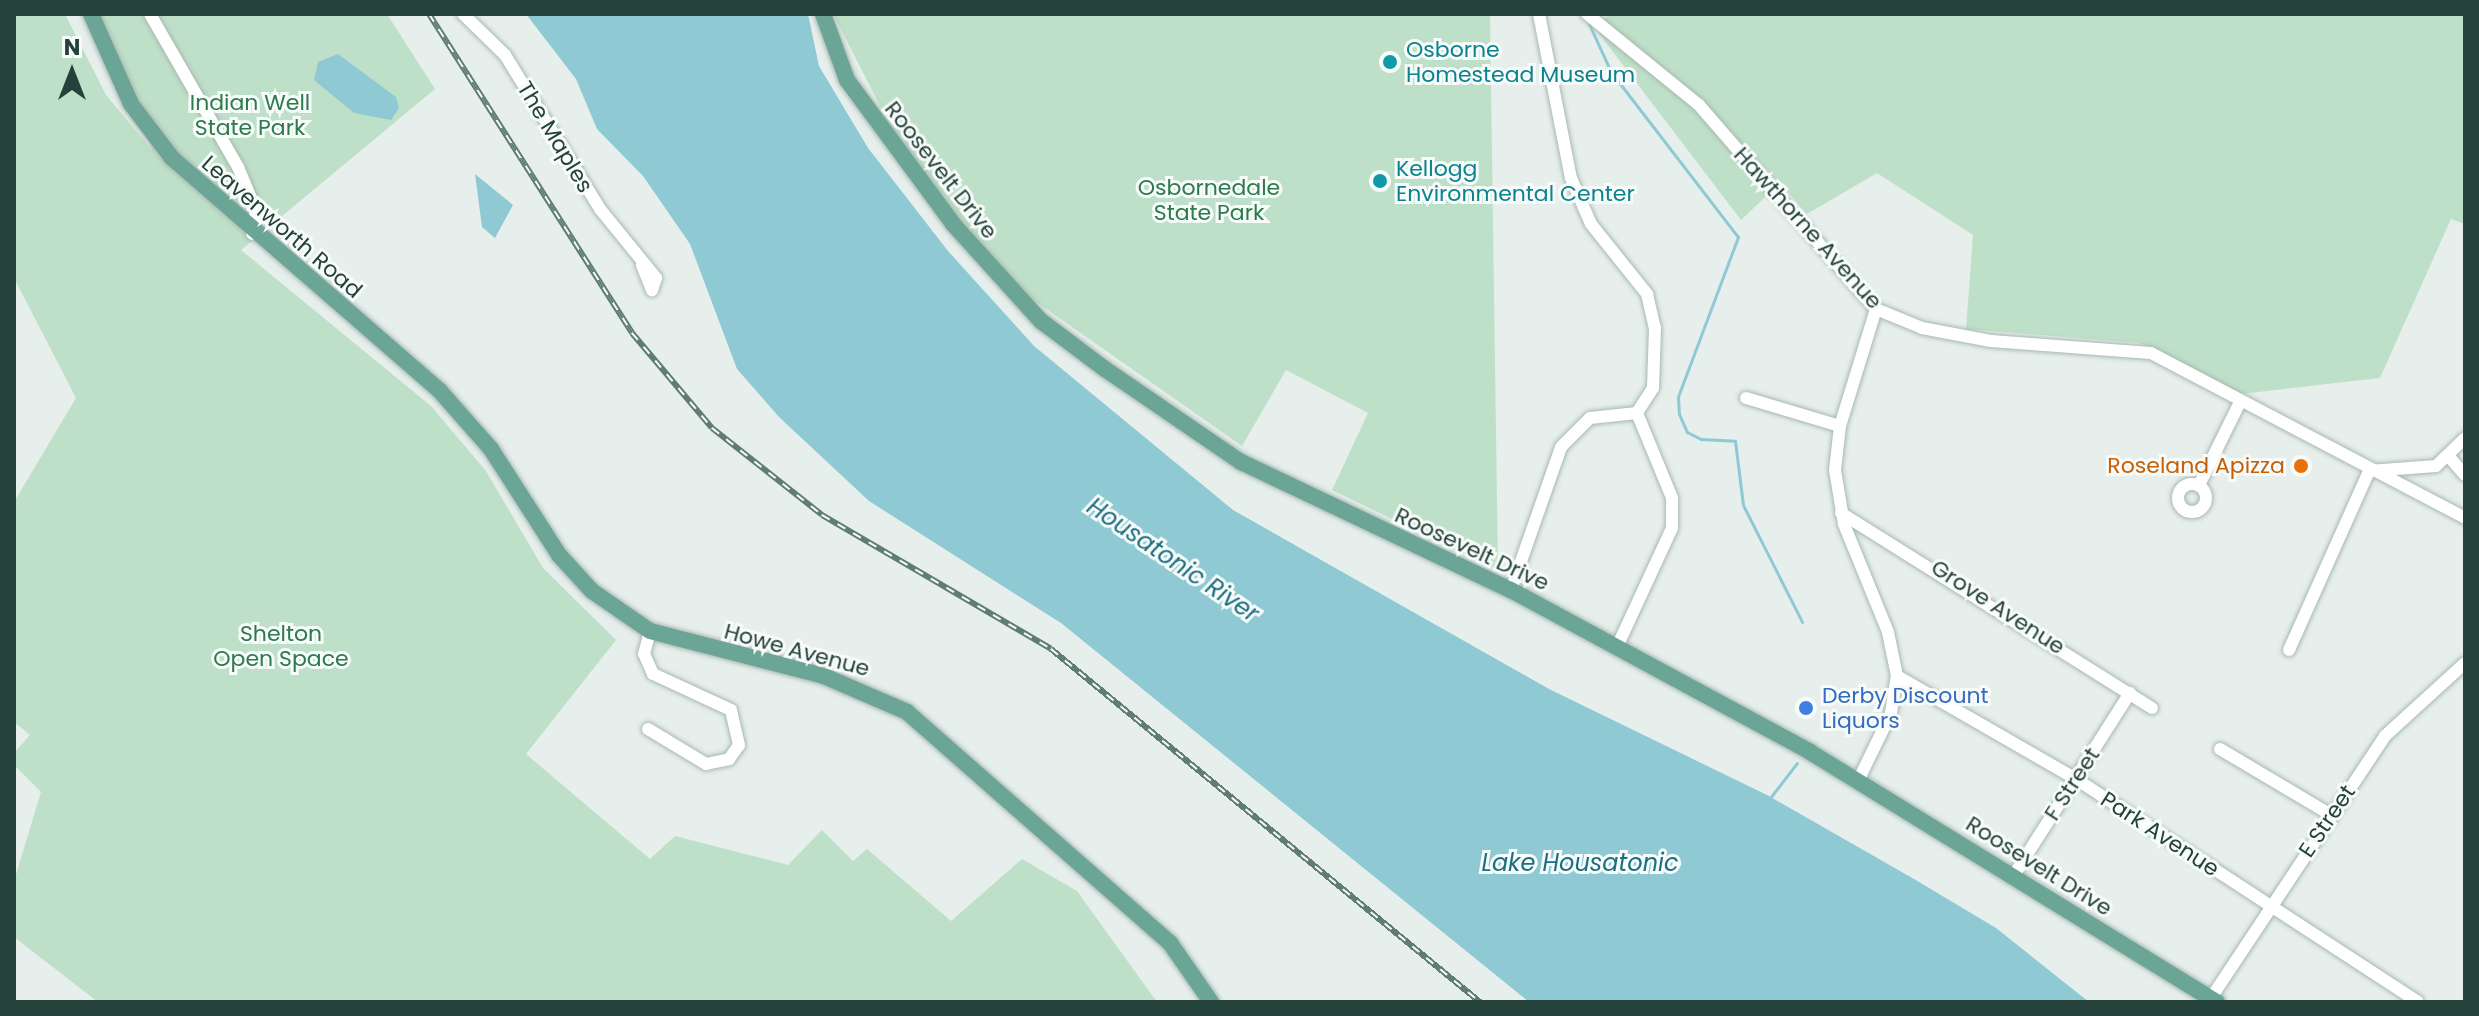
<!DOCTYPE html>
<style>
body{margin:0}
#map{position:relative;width:2479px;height:1016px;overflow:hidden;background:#e6efeb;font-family:Poppins,sans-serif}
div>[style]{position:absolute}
.green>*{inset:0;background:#bfe0c8}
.water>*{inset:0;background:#8ec9d4}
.stream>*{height:3px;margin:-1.5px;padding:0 1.5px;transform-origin:1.5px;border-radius:1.5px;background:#8ec9d4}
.roads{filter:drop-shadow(0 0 2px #a8b8b2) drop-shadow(0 0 2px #a8b8b2)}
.minor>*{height:12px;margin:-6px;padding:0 6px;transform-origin:6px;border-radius:6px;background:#fff}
.minor>.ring{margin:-6px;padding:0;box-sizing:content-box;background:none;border:12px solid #fff;border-radius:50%}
.major>*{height:16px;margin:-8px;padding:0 8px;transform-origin:8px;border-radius:8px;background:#6aa596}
.rail>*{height:6px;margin-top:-3px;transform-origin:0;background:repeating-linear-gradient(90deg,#f7fbf9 0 9px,#5f7d75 0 18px);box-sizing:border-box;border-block:2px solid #5f7d75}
.dots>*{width:22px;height:22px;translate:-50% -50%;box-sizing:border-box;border:4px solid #f7fbf9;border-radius:50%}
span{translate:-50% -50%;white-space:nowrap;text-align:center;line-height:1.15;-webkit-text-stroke:6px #f7fbf9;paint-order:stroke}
.culture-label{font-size:22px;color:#0d838f}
.left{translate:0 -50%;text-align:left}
.park-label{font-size:22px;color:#2d7a4b}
.street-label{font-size:22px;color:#24423a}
.food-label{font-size:22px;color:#c56008}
.right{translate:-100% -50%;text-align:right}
.shop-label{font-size:22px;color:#366cbe}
.water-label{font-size:24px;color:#1c6f80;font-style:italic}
.frame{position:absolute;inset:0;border:16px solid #24423a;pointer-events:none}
.north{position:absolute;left:32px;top:32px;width:80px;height:80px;-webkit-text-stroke:6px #f7fbf9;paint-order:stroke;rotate:0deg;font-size:22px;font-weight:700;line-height:32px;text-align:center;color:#24423a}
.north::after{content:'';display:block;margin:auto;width:28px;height:36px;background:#24423a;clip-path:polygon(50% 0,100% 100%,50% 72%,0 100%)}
</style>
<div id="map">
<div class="green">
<i style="clip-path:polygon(14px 14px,65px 14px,106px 95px,153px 151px,90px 14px,387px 14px,435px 89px,241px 250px,431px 406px,486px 471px,543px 568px,616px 640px,526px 754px,650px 859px,675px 836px,788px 865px,822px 830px,853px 861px,867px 849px,951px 921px,1022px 859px,1077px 891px,1157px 1002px,98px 1002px,14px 937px,14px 881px,41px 792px,14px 765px,14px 753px,30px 735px,14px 722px,14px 502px,76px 398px,14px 278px)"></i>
<i style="clip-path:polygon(833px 14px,1490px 14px,1498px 570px,1332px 490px,1368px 413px,1286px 370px,1242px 446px,1032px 299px,960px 221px,893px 131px)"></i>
<i style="clip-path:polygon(1608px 14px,2465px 14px,2465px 224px,2451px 219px,2380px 378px,2241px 394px,2140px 343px,1966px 329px,1973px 235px,1877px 173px,1807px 214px,1780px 183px,1741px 220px,1597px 31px)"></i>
</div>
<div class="water">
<i style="clip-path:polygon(526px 14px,808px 14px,819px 66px,868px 148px,948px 251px,1034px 346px,1233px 510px,1549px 689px,1767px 795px,1914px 879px,1996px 928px,2089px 1002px,1529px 1002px,1061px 623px,869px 501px,779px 417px,737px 369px,690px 244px,643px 176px,597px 129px,576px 79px)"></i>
<i style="clip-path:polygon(338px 54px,396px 97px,399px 108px,391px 120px,354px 113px,314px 80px,318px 62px)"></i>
<i style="clip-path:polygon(475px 174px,513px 205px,495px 238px,482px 227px)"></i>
</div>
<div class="stream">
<i style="left:1589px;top:24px;width:53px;rotate:65.4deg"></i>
<i style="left:1611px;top:72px;width:208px;rotate:52.4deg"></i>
<i style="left:1738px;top:237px;width:171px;rotate:110.6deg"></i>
<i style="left:1678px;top:397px;width:17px;rotate:87deg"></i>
<i style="left:1679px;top:414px;width:20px;rotate:66deg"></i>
<i style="left:1687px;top:432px;width:16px;rotate:27deg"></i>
<i style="left:1701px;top:439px;width:34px;rotate:3deg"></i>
<i style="left:1735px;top:441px;width:64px;rotate:82.9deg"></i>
<i style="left:1743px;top:505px;width:131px;rotate:63.2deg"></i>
<i style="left:1770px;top:798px;width:44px;rotate:-52.4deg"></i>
</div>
<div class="roads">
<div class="minor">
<i style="left:150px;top:14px;width:177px;rotate:60.1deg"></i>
<i style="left:238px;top:167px;width:47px;rotate:67.3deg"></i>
<i style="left:256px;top:210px;width:24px;rotate:99deg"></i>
<i style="left:463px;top:14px;width:59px;rotate:44.3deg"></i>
<i style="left:505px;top:55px;width:181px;rotate:58.3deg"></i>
<i style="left:600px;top:209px;width:89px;rotate:50.9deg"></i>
<i style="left:656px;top:278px;width:13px;rotate:108deg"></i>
<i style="left:652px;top:290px;width:27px;rotate:-112deg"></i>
<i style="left:1539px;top:14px;width:167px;rotate:79deg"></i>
<i style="left:1571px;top:178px;width:50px;rotate:66.5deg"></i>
<i style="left:1591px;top:224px;width:90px;rotate:51.3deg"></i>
<i style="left:1647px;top:294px;width:35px;rotate:77deg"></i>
<i style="left:1655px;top:328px;width:60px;rotate:91.9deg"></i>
<i style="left:1653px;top:388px;width:30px;rotate:123deg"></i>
<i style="left:1637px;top:413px;width:92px;rotate:67.6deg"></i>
<i style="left:1672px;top:498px;width:30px;rotate:90deg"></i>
<i style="left:1672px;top:528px;width:129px;rotate:114.8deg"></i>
<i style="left:1587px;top:14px;width:144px;rotate:39.1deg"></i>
<i style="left:1699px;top:105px;width:270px;rotate:49.1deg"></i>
<i style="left:1876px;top:309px;width:50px;rotate:22.4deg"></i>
<i style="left:1922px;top:328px;width:70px;rotate:10.7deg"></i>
<i style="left:1991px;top:341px;width:160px;rotate:4.3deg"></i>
<i style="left:2151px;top:353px;width:355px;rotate:27.7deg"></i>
<i style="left:1746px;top:398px;width:98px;rotate:16.6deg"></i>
<i style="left:2451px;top:459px;width:21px;rotate:49deg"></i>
<i class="ring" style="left:2178px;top:484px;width:16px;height:16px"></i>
<i style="left:2199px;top:485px;width:90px;rotate:-63.7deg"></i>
<i style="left:1841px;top:513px;width:367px;rotate:32.1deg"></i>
<i style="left:1511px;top:590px;width:151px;rotate:-70.7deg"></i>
<i style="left:1561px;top:447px;width:41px;rotate:-45deg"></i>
<i style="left:1590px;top:418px;width:47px;rotate:-6.1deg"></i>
<i style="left:2289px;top:650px;width:196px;rotate:-65.9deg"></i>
<i style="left:2369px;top:471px;width:67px;rotate:-4.3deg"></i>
<i style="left:2436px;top:466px;width:40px;rotate:-44deg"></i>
<i style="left:1897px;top:676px;width:207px;rotate:29.9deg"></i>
<i style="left:2076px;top:779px;width:408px;rotate:33.1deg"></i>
<i style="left:648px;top:729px;width:68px;rotate:31.1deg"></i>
<i style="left:706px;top:764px;width:24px;rotate:-12deg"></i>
<i style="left:729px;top:759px;width:17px;rotate:-54deg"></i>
<i style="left:739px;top:745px;width:36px;rotate:-103deg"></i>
<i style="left:731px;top:710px;width:86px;rotate:-155.2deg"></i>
<i style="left:653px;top:674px;width:22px;rotate:-114deg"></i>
<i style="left:644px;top:654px;width:24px;rotate:-75deg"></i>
<i style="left:2220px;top:749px;width:129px;rotate:30.7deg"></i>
<i style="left:1858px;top:781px;width:76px;rotate:-64.1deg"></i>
<i style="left:1891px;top:713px;width:37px;rotate:-81deg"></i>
<i style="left:1897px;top:676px;width:45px;rotate:-101.6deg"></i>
<i style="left:1888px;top:632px;width:117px;rotate:-112.2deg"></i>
<i style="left:1844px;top:524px;width:55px;rotate:-99.5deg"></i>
<i style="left:1835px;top:470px;width:44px;rotate:-83.5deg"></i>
<i style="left:1840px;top:426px;width:122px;rotate:-72.9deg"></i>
<i style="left:2014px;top:875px;width:216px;rotate:-57.5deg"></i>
<i style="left:2211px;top:998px;width:315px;rotate:-56.4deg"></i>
<i style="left:2385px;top:736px;width:108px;rotate:-42.4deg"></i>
</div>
<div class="major">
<i style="left:91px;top:14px;width:98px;rotate:66deg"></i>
<i style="left:131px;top:104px;width:68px;rotate:52.8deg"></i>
<i style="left:172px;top:158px;width:354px;rotate:41deg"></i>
<i style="left:439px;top:390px;width:79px;rotate:48.6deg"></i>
<i style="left:491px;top:449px;width:126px;rotate:57.3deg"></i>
<i style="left:559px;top:555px;width:49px;rotate:47.5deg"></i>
<i style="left:592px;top:591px;width:70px;rotate:34.6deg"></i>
<i style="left:650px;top:631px;width:180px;rotate:14.5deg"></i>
<i style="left:824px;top:676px;width:90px;rotate:23.4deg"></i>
<i style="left:907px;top:712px;width:350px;rotate:41.3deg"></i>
<i style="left:1170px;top:943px;width:72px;rotate:55.2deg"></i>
<i style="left:823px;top:14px;width:70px;rotate:70deg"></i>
<i style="left:847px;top:80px;width:179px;rotate:53.6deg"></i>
<i style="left:953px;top:224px;width:131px;rotate:47.8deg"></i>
<i style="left:1041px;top:321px;width:80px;rotate:36.9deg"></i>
<i style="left:1105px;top:369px;width:165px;rotate:34.4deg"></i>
<i style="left:1241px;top:462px;width:299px;rotate:25.4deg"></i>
<i style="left:1511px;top:590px;width:340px;rotate:28.4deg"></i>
<i style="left:1810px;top:752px;width:478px;rotate:31.6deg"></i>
</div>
</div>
<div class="rail">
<i style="left:429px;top:14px;width:378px;rotate:57.5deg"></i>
<i style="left:632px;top:333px;width:124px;rotate:49.9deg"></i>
<i style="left:712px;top:428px;width:140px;rotate:38.3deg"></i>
<i style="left:822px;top:515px;width:265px;rotate:30.3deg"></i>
<i style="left:1051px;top:649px;width:556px;rotate:39.45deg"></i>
</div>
<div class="dots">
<i style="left:1390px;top:62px;background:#0f9aa8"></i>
<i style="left:1380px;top:181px;background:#0f9aa8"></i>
<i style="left:2301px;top:466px;background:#e8710a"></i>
<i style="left:1806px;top:708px;background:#3f7fe0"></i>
</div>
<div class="culture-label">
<span class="left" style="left:1406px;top:62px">Osborne<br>Homestead Museum</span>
<span class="left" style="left:1396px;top:181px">Kellogg<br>Environmental Center</span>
</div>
<div class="park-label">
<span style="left:250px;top:115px">Indian Well<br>State Park</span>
<span style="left:1209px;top:200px">Osbornedale<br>State Park</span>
<span style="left:281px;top:646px">Shelton<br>Open Space</span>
</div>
<div class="street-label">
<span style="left:555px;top:137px;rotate:59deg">The Maples</span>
<span style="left:941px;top:170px;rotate:52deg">Roosevelt Drive</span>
<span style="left:282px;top:227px;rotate:41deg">Leavenworth Road</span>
<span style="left:1808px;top:228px;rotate:48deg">Hawthorne Avenue</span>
<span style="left:1472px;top:549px;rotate:25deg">Roosevelt Drive</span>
<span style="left:1998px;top:607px;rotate:33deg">Grove Avenue</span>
<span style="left:797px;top:650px;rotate:15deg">Howe Avenue</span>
<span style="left:2072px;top:784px;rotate:-57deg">F Street</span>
<span style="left:2327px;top:821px;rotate:-56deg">E Street</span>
<span style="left:2160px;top:834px;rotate:33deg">Park Avenue</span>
<span style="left:2039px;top:866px;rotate:32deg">Roosevelt Drive</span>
</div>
<div class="food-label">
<span class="right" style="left:2285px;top:466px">Roseland Apizza</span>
</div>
<div class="shop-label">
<span class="left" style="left:1822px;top:708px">Derby Discount<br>Liquors</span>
</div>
<div class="water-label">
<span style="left:1173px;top:560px;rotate:34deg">Housatonic River</span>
<span style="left:1580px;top:863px">Lake Housatonic</span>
</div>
<div class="frame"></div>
<div class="north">N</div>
</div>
